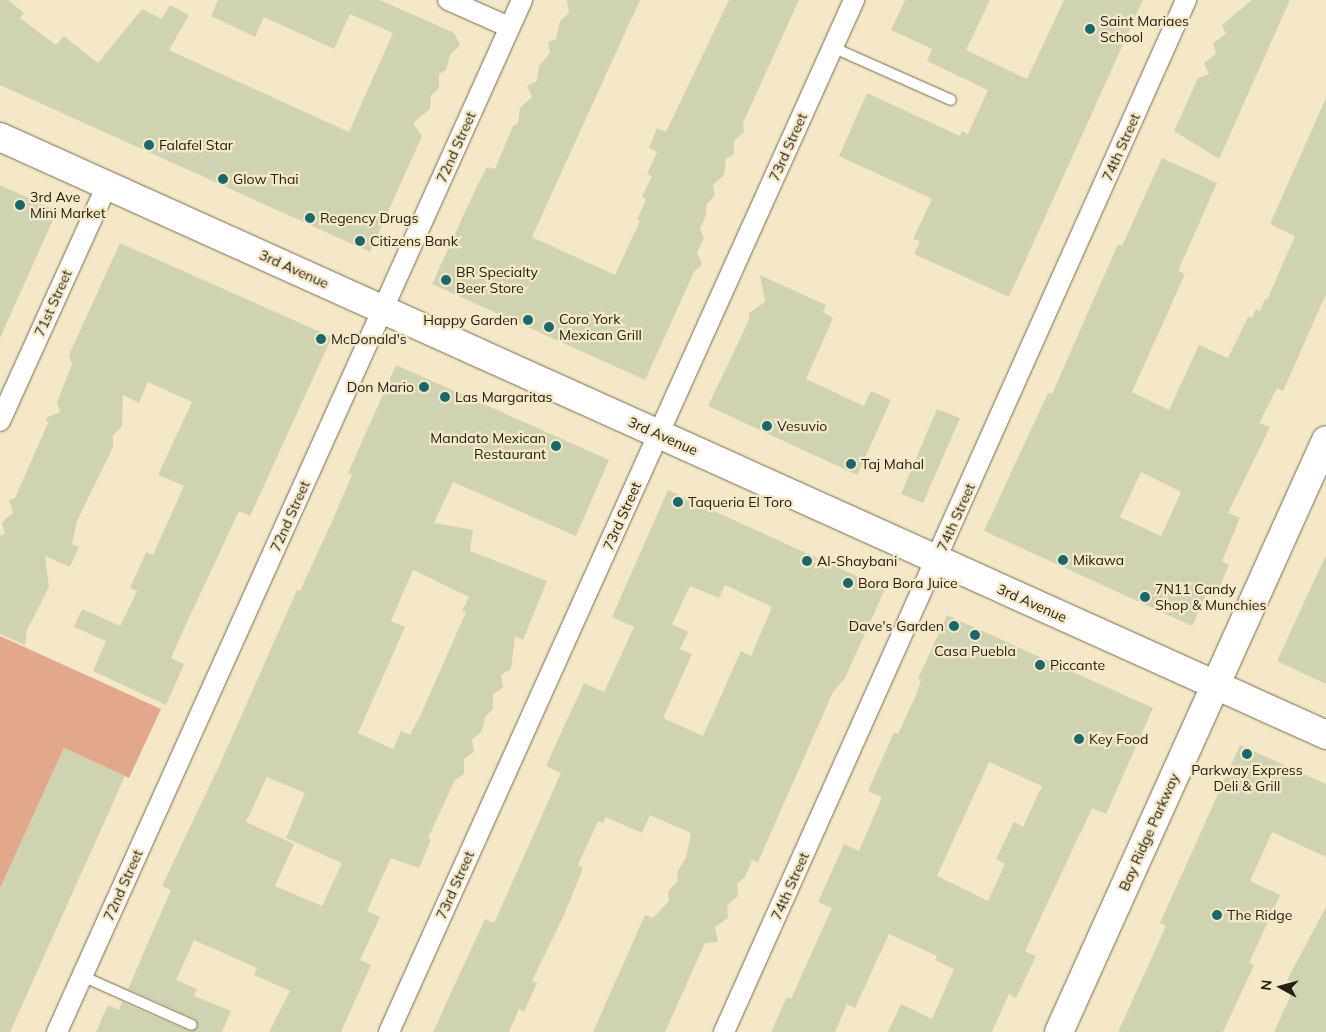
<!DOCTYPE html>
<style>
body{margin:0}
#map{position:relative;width:1326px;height:1032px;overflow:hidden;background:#f4e8c8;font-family:Mulish,sans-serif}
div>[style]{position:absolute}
.green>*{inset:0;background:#e2a88c}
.building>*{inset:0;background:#d0d3b1}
.roads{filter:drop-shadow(0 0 1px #756a4d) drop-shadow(0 0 1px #756a4d)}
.lane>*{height:10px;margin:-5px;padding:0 5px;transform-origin:5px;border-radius:5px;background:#fff}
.street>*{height:20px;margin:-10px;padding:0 10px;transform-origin:10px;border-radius:10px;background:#fff}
.secondary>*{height:28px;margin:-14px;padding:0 14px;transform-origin:14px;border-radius:14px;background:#fff}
.dots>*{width:14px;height:14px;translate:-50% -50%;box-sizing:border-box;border:2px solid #f4e8c8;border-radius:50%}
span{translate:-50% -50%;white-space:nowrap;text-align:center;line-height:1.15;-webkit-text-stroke:4.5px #f4e8c8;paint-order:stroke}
.poi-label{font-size:14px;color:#242014}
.left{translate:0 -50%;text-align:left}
.right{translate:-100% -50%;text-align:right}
.street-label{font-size:14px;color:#242014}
.north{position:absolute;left:1256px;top:962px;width:50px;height:50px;-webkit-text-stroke:4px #f4e8c8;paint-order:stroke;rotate:277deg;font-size:14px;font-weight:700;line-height:20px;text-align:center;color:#242014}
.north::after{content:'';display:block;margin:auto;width:18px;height:22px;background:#242014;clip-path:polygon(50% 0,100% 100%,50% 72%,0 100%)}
</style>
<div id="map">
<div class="green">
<i style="clip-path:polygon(0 636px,161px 709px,129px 778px,64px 748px,0 889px)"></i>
</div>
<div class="building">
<i style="clip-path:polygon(0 0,8px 0,24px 13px,20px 18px,56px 45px,64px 36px,98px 63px,142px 9px,162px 19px,170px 5px,189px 15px,169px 50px,349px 132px,393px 33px,350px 14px,334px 49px,264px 17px,255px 37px,211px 16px,218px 0,380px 0,454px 33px,460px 45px,450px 55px,446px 70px,439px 74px,439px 88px,431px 96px,430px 109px,413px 123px,422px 136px,370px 252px,0 85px)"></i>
<i style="clip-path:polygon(567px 0,640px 0,532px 237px,615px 275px,640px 221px,637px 220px,646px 199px,642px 197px,652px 176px,647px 174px,657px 152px,649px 148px,657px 128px,666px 132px,729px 0,799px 0,743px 123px,744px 132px,734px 141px,734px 154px,726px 159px,724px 175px,713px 185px,715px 195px,706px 205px,706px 215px,700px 229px,704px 238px,697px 253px,702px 264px,694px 272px,645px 380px,432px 284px,477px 186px,487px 167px,495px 169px,513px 126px,518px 123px,520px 108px,532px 97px,527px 86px,537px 81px,539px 66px,550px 53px,548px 42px,556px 39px,560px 21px,569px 13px)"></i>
<i style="clip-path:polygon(905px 0,990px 0,966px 50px,1027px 79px,1064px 0,1143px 0,1009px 297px,914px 254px,920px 241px,913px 239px,932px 199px,839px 156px,867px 93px,960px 136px,962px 131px,968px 134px,988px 90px,927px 61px,932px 49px,891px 30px)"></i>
<i style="clip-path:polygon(1252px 0,1290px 0,1219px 159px,1174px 131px,1198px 78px,1209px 74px,1204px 63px,1216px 54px,1213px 43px,1226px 34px,1222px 25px)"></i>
<i style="clip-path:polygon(evenodd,1326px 98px,1326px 294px,1283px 391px,1277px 388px,1259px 423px,1270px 427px,1228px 513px,1240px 518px,1222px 561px,1229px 565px,1215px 597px,1207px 593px,1192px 626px,984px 531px,1048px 393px,1052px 394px,1118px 244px,1122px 246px,1162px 158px,1217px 183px,1178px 271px,1185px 274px,1132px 392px,1169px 410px,1199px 345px,1228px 358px,1248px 317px,1252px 318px,1256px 309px,1260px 311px,1265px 299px,1267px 300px,1295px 236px,1270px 224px,1326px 98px,1141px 472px,1181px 492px,1161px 536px,1120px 517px,1141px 472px)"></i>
<i style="clip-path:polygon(0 185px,57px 211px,0 338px)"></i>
<i style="clip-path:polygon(120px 243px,332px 337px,250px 516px,239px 511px,182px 633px,171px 658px,184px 664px,166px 705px,93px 671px,106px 641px,74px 627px,82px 609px,120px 626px,137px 591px,130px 588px,146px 552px,153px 555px,184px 486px,158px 475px,192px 402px,148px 382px,139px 403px,123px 395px,122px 426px,113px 436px,113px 447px,77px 521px,72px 544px,79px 547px,70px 567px,45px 556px,49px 587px,27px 630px,25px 645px,0 634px,0 536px,5px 533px,2px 524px,5px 519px,13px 513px,9px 500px,15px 498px,48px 423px,46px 418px,60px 412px,57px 402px,72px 364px,69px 355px)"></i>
<i style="clip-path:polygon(760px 275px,826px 305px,823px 312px,833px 318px,806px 379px,864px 406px,871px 391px,891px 400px,857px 475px,708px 406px,749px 320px,749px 313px,765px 302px)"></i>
<i style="clip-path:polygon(evenodd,396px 365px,609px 460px,576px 536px,453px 482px,434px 523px,473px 530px,470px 551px,547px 581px,523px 640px,515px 636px,511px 669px,501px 675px,503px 688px,493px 694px,493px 709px,485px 717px,482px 731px,472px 740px,474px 752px,464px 759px,464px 774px,455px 780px,428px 838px,431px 840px,419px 868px,391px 858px,367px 911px,380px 917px,360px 960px,371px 965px,341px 1032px,269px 1032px,290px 991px,254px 975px,257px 968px,194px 940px,176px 980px,197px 989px,194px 996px,231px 1011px,222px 1032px,96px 1032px,108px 1005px,119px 1010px,122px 1002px,189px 1031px,198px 1027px,195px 1019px,128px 989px,171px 890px,162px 886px,219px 766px,297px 590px,300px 591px,333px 519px,352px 475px,348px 473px,396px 365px,413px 570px,469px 597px,462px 611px,466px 612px,421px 714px,410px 735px,401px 731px,393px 749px,358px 733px,405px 627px,391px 621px,413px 570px,396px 365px,267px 777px,305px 793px,286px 838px,342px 863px,322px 906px,275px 886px,294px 844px,246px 822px,267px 777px)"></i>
<i style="clip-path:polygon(937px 409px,960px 418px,923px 503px,901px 494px)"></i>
<i style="clip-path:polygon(evenodd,668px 490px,885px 589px,845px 678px,833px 692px,758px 862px,752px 860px,745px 877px,737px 884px,738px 896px,727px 906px,728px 918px,715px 927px,718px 942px,705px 943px,665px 1032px,593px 1032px,645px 915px,653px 918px,669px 901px,668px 891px,678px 881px,677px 872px,686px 858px,691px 833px,650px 815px,642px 833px,606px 817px,603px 823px,598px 821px,578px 865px,583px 868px,564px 915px,532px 981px,537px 983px,524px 1012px,519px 1009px,509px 1032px,433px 1032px,485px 919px,494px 923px,561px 773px,546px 766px,584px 683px,604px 692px,634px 627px,612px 617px,668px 490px,725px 585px,772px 607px,751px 656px,741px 651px,703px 736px,663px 718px,692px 654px,680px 649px,688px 632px,672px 624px,690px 586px,719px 598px,725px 585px)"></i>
<i style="clip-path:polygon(1326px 555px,1326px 684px,1277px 661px)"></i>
<i style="clip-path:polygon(evenodd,947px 615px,1153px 708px,1106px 814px,1092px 808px,1025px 951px,1036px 956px,1016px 998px,1009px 994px,992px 1032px,888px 1032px,901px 1004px,932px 1019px,954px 969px,935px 960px,937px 956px,889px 934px,855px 1008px,847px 1004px,835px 1032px,771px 1032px,787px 997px,791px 999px,832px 908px,818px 902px,844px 844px,859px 851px,882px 797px,868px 791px,894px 732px,898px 734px,916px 695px,921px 680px,918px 679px,947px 615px,989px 762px,1042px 786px,1023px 827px,1014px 822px,996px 859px,1005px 864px,988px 901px,937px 876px,989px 762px)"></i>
<i style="clip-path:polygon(1240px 745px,1326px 784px,1326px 857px,1272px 832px,1250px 881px,1280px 895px,1249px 963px,1254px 965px,1223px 1032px,1118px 1032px,1166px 926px,1160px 923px)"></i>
<i style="clip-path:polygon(64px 748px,125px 776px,10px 1032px,0 1032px,0 889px)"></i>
<i style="clip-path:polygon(1326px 907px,1326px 1032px,1274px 1032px,1296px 984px,1287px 980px)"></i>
</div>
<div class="roads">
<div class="lane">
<i style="left:832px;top:47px;width:130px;rotate:24deg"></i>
<i style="left:82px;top:976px;width:120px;rotate:24deg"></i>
</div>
<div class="street">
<i style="left:448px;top:0;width:67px;rotate:23.9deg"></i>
<i style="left:0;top:421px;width:259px;rotate:-65.6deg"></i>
<i style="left:57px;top:1032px;width:1132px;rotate:-65.74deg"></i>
<i style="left:389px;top:1032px;width:1132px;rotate:-65.74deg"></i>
<i style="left:724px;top:1032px;width:1131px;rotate:-65.88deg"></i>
</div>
<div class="secondary">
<i style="left:0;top:137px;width:1455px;rotate:24.27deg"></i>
<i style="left:1059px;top:1032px;width:649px;rotate:-65.72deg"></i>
</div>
</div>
<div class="dots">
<i style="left:1090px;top:29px;background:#1a6869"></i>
<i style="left:149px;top:145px;background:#1a6869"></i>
<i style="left:223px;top:179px;background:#1a6869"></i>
<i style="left:20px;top:205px;background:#1a6869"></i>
<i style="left:310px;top:218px;background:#1a6869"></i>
<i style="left:360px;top:241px;background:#1a6869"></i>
<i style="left:446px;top:280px;background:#1a6869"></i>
<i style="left:528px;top:320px;background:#1a6869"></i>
<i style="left:549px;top:327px;background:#1a6869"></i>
<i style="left:321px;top:339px;background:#1a6869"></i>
<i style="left:424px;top:387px;background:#1a6869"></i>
<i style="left:445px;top:397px;background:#1a6869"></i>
<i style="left:767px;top:426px;background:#1a6869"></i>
<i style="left:556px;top:446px;background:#1a6869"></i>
<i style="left:851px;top:464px;background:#1a6869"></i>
<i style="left:678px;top:502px;background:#1a6869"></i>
<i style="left:1063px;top:560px;background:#1a6869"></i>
<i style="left:807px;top:561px;background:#1a6869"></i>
<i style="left:848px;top:583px;background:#1a6869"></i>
<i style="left:1145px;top:597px;background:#1a6869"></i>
<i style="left:954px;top:626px;background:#1a6869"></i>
<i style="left:975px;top:635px;background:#1a6869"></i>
<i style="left:1040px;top:665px;background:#1a6869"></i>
<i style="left:1079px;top:739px;background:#1a6869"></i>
<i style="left:1247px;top:754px;background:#1a6869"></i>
<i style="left:1217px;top:915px;background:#1a6869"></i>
</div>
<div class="poi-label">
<span class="left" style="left:1100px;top:29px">Saint Mariaes<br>School</span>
<span class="left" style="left:159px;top:145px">Falafel Star</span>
<span class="left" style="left:233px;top:179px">Glow Thai</span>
<span class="left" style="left:30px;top:205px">3rd Ave<br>Mini Market</span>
<span class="left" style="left:320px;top:218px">Regency Drugs</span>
<span class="left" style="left:370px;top:241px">Citizens Bank</span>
<span class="left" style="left:456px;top:280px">BR Specialty<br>Beer Store</span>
<span class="left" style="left:559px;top:327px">Coro York<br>Mexican Grill</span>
<span class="right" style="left:518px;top:320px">Happy Garden</span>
<span class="left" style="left:331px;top:339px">McDonald's</span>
<span class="right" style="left:414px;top:387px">Don Mario</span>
<span class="left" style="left:455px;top:397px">Las Margaritas</span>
<span class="left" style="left:777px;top:426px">Vesuvio</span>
<span class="right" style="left:546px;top:446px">Mandato Mexican<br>Restaurant</span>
<span class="left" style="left:861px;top:464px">Taj Mahal</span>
<span class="left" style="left:688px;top:502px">Taqueria El Toro</span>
<span class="left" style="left:1073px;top:560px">Mikawa</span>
<span class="left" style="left:817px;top:561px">Al-Shaybani</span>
<span class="left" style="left:858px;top:583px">Bora Bora Juice</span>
<span class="left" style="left:1155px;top:597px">7N11 Candy<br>Shop &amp; Munchies</span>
<span class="right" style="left:944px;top:626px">Dave's Garden</span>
<span style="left:975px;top:651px">Casa Puebla</span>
<span class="left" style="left:1050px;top:665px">Piccante</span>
<span class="left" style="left:1089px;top:739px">Key Food</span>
<span style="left:1247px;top:778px">Parkway Express<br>Deli &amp; Grill</span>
<span class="left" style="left:1227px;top:915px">The Ridge</span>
</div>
<div class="street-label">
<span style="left:456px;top:147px;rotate:-66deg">72nd Street</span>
<span style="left:788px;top:147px;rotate:-66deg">73rd Street</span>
<span style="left:1121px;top:147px;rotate:-66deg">74th Street</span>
<span style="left:294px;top:269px;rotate:24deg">3rd Avenue</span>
<span style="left:53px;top:303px;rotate:-66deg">71st Street</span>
<span style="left:663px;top:436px;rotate:24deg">3rd Avenue</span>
<span style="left:290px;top:516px;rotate:-66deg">72nd Street</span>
<span style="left:622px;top:516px;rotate:-66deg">73rd Street</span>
<span style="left:956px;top:517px;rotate:-66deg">74th Street</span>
<span style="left:1032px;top:603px;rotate:24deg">3rd Avenue</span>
<span style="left:1149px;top:832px;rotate:-66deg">Bay Ridge Parkway</span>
<span style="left:123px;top:885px;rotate:-66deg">72nd Street</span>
<span style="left:455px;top:885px;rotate:-66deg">73rd Street</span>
<span style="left:790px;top:886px;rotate:-66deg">74th Street</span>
</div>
<div class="north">N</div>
</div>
